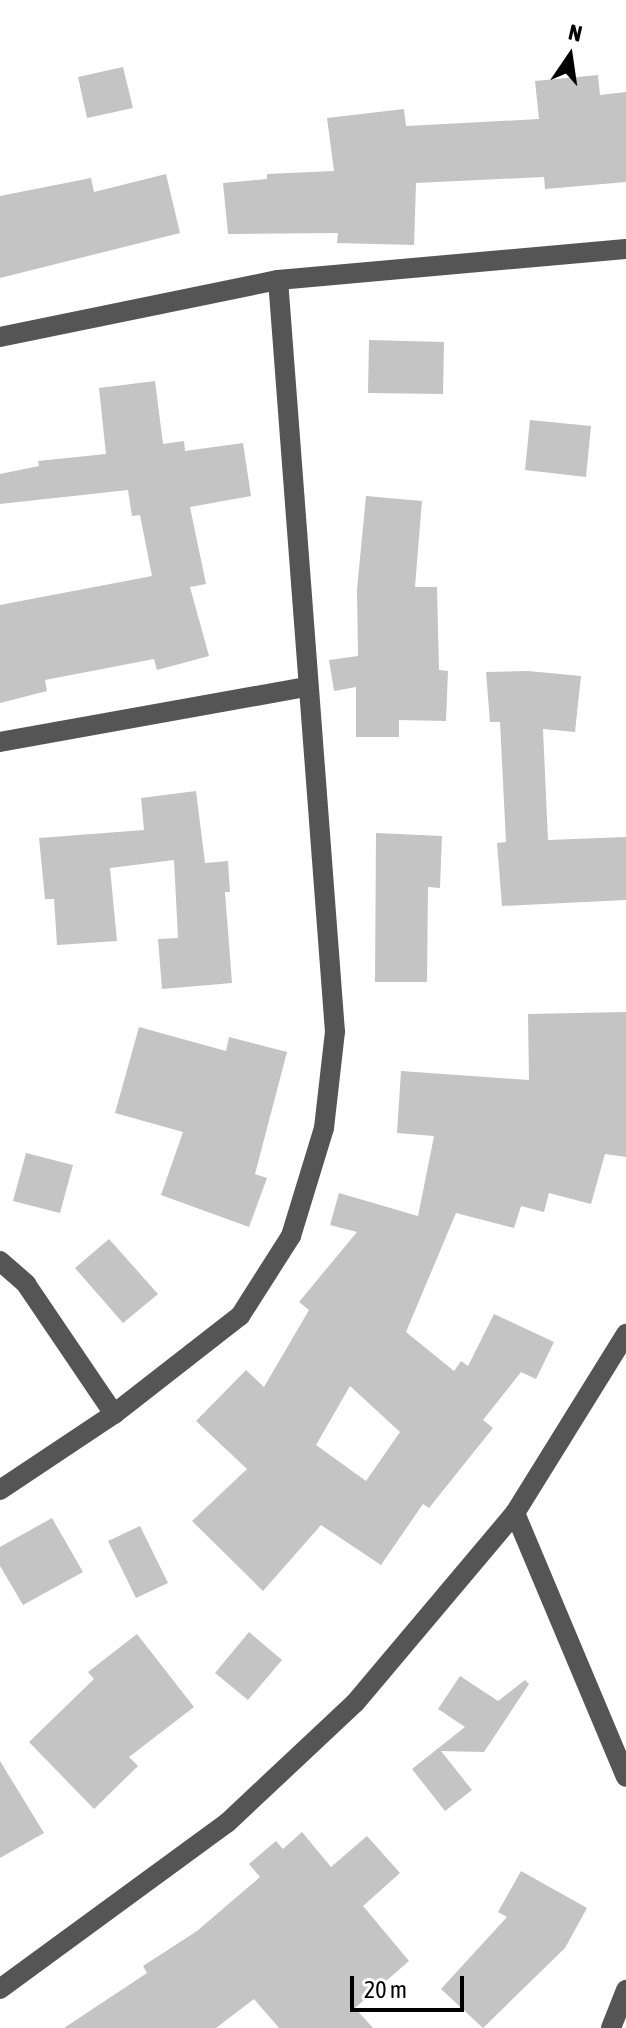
<!DOCTYPE html>
<style>
body{margin:0}
#map{position:relative;width:626px;height:2028px;overflow:hidden;background:#fff;font-family:"Asap Condensed",sans-serif}
div>[style]{position:absolute}
.building>*{inset:0;background:#c4c4c4}
.minor>*{height:20px;margin:-10px;padding:0 10px;transform-origin:10px;border-radius:10px;background:#555}
span{translate:-50% -50%;white-space:nowrap;text-align:center;line-height:1.15;-webkit-text-stroke:6px #fff;paint-order:stroke}
.north{position:absolute;left:530px;top:16px;width:80px;height:80px;-webkit-text-stroke:6px #fff;paint-order:stroke;rotate:13deg;font-size:22px;font-weight:700;line-height:32px;text-align:center;color:#000}
.north::after{content:'';display:block;margin:auto;width:28px;height:36px;background:#000;clip-path:polygon(50% 0,100% 100%,50% 72%,0 100%)}
.scale{position:absolute;left:350px;top:1976px;width:114px;height:36px;box-sizing:border-box;border:4px solid #000;border-top:0;padding-left:10px;font-size:24px;line-height:28px;white-space:nowrap;color:#000;-webkit-text-stroke:6px #fff;paint-order:stroke}
</style>
<div id="map">
<div class="building">
<i style="clip-path:polygon(123px 67px,133px 108px,87px 118px,78px 77px)"></i>
<i style="clip-path:polygon(598px 75px,600px 95px,626px 92px,626px 182px,545px 189px,544px 177px,416px 183px,414px 245px,337px 243px,338px 233px,228px 234px,223px 183px,267px 179px,267px 174px,334px 171px,327px 118px,404px 109px,406px 126px,539px 119px,535px 81px)"></i>
<i style="clip-path:polygon(166px 174px,180px 233px,0 278px,0 196px,91px 178px,94px 192px)"></i>
<i style="clip-path:polygon(369px 340px,444px 342px,443px 394px,368px 393px)"></i>
<i style="clip-path:polygon(155px 381px,163px 444px,184px 441px,185px 451px,243px 443px,251px 496px,190px 507px,206px 584px,190px 587px,209px 656px,157px 670px,154px 659px,45px 680px,47px 691px,0 703px,0 605px,152px 576px,140px 515px,132px 516px,128px 490px,0 504px,0 474px,39px 466px,38px 461px,106px 454px,99px 388px)"></i>
<i style="clip-path:polygon(530px 420px,591px 426px,586px 477px,525px 470px)"></i>
<i style="clip-path:polygon(366px 496px,422px 501px,415px 587px,437px 587px,439px 670px,448px 671px,446px 721px,399px 720px,399px 737px,356px 737px,356px 687px,334px 691px,329px 660px,358px 656px,357px 589px)"></i>
<i style="clip-path:polygon(528px 671px,581px 676px,575px 732px,543px 729px,548px 840px,626px 837px,626px 900px,502px 906px,497px 843px,506px 842px,500px 722px,490px 722px,486px 672px)"></i>
<i style="clip-path:polygon(196px 791px,205px 863px,228px 861px,230px 892px,225px 892px,232px 983px,162px 989px,158px 939px,178px 938px,174px 860px,110px 868px,117px 941px,57px 945px,54px 899px,45px 899px,39px 838px,144px 830px,141px 798px)"></i>
<i style="clip-path:polygon(376px 833px,442px 836px,440px 888px,428px 887px,427px 982px,375px 982px)"></i>
<i style="clip-path:polygon(evenodd,626px 1012px,626px 1157px,605px 1154px,591px 1204px,549px 1193px,544px 1212px,521px 1206px,514px 1228px,456px 1213px,406px 1332px,454px 1371px,461px 1361px,468px 1366px,494px 1314px,554px 1342px,536px 1379px,521px 1372px,483px 1420px,493px 1428px,429px 1508px,423px 1504px,381px 1565px,321px 1525px,263px 1591px,192px 1521px,247px 1469px,196px 1421px,246px 1370px,264px 1387px,309px 1310px,299px 1302px,357px 1232px,330px 1225px,339px 1193px,418px 1216px,434px 1136px,397px 1133px,401px 1071px,529px 1080px,528px 1014px,626px 1012px,350px 1386px,400px 1432px,366px 1481px,316px 1445px,350px 1386px)"></i>
<i style="clip-path:polygon(139px 1027px,226px 1051px,229px 1037px,287px 1052px,255px 1174px,267px 1178px,249px 1227px,161px 1195px,183px 1132px,115px 1113px)"></i>
<i style="clip-path:polygon(26px 1153px,73px 1165px,60px 1213px,13px 1201px)"></i>
<i style="clip-path:polygon(109px 1239px,158px 1294px,123px 1323px,75px 1268px)"></i>
<i style="clip-path:polygon(52px 1518px,83px 1572px,23px 1605px,0 1566px,0 1547px)"></i>
<i style="clip-path:polygon(140px 1526px,168px 1583px,136px 1598px,108px 1541px)"></i>
<i style="clip-path:polygon(249px 1632px,282px 1660px,248px 1700px,215px 1673px)"></i>
<i style="clip-path:polygon(137px 1634px,194px 1707px,129px 1757px,138px 1766px,94px 1809px,29px 1742px,94px 1679px,88px 1672px)"></i>
<i style="clip-path:polygon(460px 1676px,498px 1701px,525px 1680px,529px 1684px,484px 1752px,441px 1751px,472px 1790px,445px 1811px,412px 1769px,465px 1727px,438px 1709px)"></i>
<i style="clip-path:polygon(0 1761px,44px 1833px,0 1858px)"></i>
<i style="clip-path:polygon(302px 1832px,331px 1867px,367px 1836px,400px 1873px,363px 1906px,409px 1961px,355px 2008px,373px 2028px,279px 2028px,254px 1999px,216px 2028px,64px 2028px,147px 1973px,143px 1966px,197px 1931px,260px 1877px,249px 1864px,276px 1841px,283px 1849px)"></i>
<i style="clip-path:polygon(521px 1871px,587px 1908px,565px 1948px,483px 2028px,441px 1989px,507px 1917px,498px 1912px)"></i>
</div>
<div class="minor">
<i style="left:0;top:337px;width:284px;rotate:-11.6deg"></i>
<i style="left:278px;top:280px;width:349px;rotate:-5.1deg"></i>
<i style="left:0;top:742px;width:312px;rotate:-10.2deg"></i>
<i style="left:0;top:1261px;width:35px;rotate:41deg"></i>
<i style="left:26px;top:1284px;width:157px;rotate:55.9deg"></i>
<i style="left:114px;top:1414px;width:160px;rotate:-37.9deg"></i>
<i style="left:240px;top:1316px;width:95px;rotate:-57.5deg"></i>
<i style="left:291px;top:1236px;width:113px;rotate:-73deg"></i>
<i style="left:324px;top:1128px;width:97px;rotate:-83.5deg"></i>
<i style="left:335px;top:1032px;width:754px;rotate:-94.33deg"></i>
<i style="left:0;top:1490px;width:137px;rotate:-33.7deg"></i>
<i style="left:515px;top:1513px;width:286px;rotate:67.2deg"></i>
<i style="left:0;top:1989px;width:281px;rotate:-36.2deg"></i>
<i style="left:227px;top:1823px;width:175px;rotate:-43.2deg"></i>
<i style="left:355px;top:1703px;width:248px;rotate:-49.9deg"></i>
<i style="left:515px;top:1513px;width:211px;rotate:-58.2deg"></i>
<i style="left:611px;top:2028px;width:41px;rotate:-68.5deg"></i>
</div>
<div class="north">N</div>
<div class="scale">20 m</div>
</div>
